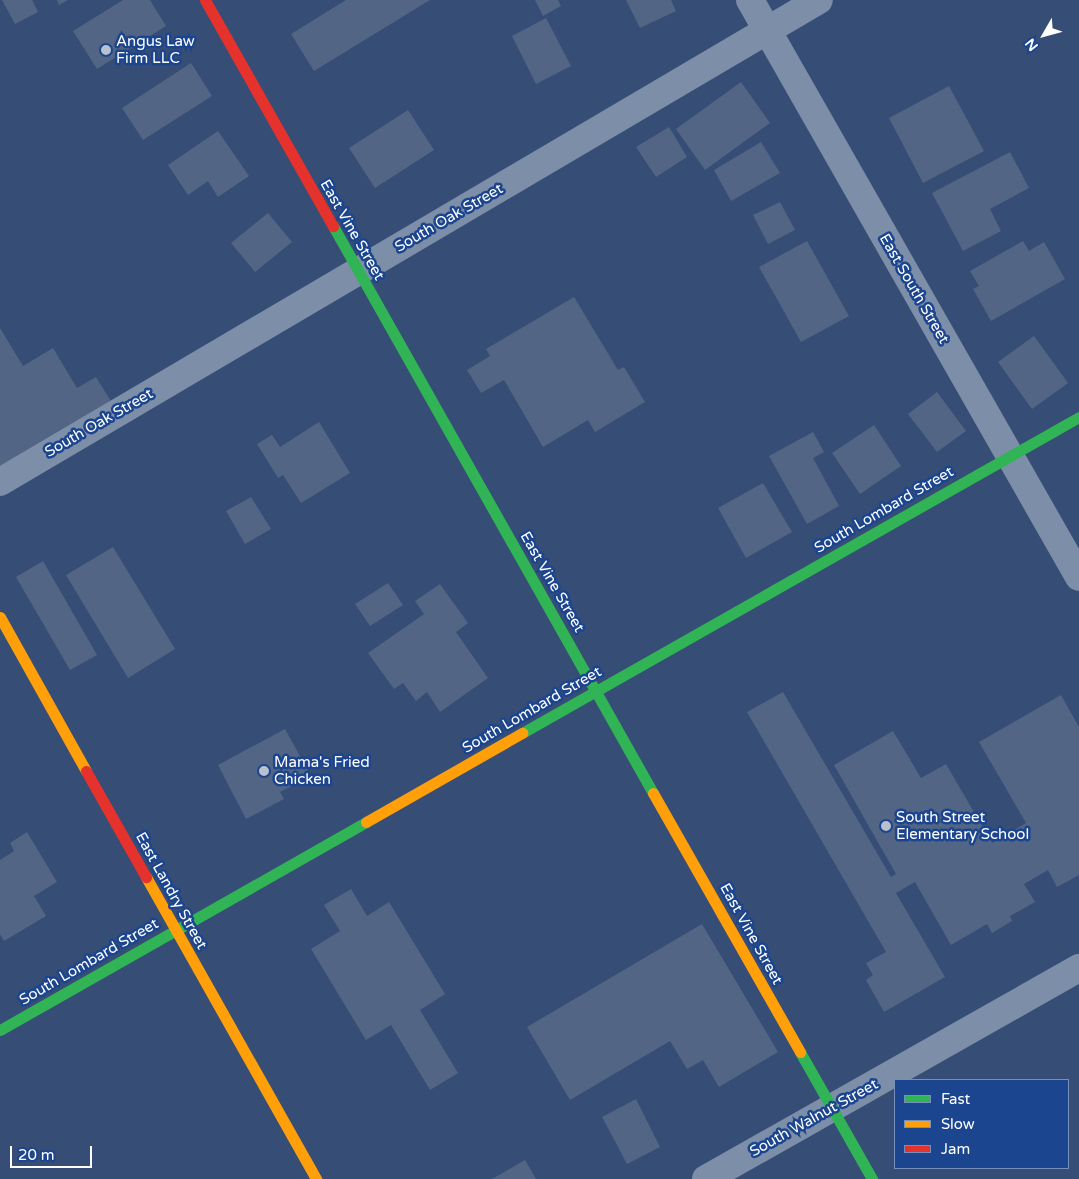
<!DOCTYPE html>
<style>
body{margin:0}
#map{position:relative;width:1079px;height:1179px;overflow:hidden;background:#364d75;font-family:"Varela Round",sans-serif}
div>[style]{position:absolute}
.building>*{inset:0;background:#526585}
.street>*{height:28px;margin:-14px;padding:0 14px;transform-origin:14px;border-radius:14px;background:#7d8ea8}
.fast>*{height:11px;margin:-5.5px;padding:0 5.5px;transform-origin:5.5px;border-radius:5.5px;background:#30b455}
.slow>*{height:11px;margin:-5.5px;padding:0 5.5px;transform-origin:5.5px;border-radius:5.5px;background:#ff9f0a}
.jam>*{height:11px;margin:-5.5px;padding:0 5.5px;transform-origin:5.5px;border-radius:5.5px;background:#e5322d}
.dots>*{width:14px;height:14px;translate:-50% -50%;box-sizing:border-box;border:2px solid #1c458f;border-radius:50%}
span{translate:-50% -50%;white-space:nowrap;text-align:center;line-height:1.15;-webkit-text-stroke:5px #1c458f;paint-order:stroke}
.poi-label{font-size:15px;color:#fff}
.left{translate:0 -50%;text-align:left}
.street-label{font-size:15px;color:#fff}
.legend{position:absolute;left:894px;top:1079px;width:175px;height:90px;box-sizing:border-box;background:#1c458f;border:1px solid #778fbc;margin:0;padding:6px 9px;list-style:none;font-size:15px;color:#fff}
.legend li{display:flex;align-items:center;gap:10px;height:25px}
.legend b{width:25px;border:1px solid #778fbc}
.north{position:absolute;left:1019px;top:10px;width:50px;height:50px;-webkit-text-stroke:4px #1c458f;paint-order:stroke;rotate:232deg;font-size:14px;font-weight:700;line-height:20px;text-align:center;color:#fff}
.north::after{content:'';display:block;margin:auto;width:18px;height:22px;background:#fff;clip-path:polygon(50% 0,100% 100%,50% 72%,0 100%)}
.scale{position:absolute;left:10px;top:1146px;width:82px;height:22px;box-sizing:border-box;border:2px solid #fff;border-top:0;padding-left:6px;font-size:15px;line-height:18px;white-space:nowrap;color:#fff;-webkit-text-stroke:4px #1c458f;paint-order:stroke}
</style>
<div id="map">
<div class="building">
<i style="clip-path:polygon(2px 0,32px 0,38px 12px,15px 24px)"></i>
<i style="clip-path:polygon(57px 0,68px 0,59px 5px)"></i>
<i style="clip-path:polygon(123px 0,150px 0,166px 26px,97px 69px,73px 31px)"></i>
<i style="clip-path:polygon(346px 0,430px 0,314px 71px,291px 34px)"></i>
<i style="clip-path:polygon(535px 0,558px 0,561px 6px,543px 16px)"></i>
<i style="clip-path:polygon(626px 0,671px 0,676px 11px,640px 28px)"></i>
<i style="clip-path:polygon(546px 18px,571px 66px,536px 84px,512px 36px)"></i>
<i style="clip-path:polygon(191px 63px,212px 96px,143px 140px,122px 108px)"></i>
<i style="clip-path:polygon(741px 82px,770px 123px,705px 170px,676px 129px)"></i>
<i style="clip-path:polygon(949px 86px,984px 151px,923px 183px,889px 118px)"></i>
<i style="clip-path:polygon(408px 110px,434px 150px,375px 188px,349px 148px)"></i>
<i style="clip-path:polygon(669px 127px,687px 157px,656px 177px,636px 147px)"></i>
<i style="clip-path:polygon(218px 131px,249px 176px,218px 197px,208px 181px,188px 195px,168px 165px)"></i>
<i style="clip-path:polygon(761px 142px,780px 173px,731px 201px,714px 170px)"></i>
<i style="clip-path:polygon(1010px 152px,1029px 188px,990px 209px,1001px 231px,963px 251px,932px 193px)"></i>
<i style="clip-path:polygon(780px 202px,795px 230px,768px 244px,753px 215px)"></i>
<i style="clip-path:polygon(268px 213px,292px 242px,255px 272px,231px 243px)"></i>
<i style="clip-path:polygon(807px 241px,849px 316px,801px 342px,759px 267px)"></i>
<i style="clip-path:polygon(1023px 241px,1029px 251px,1044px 242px,1065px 279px,991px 321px,973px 289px,979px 286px,970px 271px)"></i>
<i style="clip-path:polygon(574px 297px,618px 370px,624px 367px,645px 402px,595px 432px,588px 420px,543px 447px,504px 380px,481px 393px,467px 370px,490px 356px,486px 349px)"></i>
<i style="clip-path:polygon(0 328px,23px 366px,53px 348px,77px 388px,96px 377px,112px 403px,0 470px)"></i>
<i style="clip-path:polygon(1034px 336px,1068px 383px,1032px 409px,998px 362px)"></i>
<i style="clip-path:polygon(937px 392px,966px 431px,937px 452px,908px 414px)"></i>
<i style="clip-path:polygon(319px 422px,350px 473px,301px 503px,283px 475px,278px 478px,257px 444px,272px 435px,280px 447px)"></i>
<i style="clip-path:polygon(874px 425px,901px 466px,860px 494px,832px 453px)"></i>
<i style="clip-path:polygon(813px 432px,824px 452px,813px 458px,839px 506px,807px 524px,769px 456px)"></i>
<i style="clip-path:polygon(763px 483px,792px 532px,746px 558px,718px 508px)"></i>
<i style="clip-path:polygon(251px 497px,271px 529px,245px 544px,226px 511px)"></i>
<i style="clip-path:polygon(113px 547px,175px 649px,128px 678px,66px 575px)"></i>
<i style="clip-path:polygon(43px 561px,97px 655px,70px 670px,16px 577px)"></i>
<i style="clip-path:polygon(388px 583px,403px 605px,370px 626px,355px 604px)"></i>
<i style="clip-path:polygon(440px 584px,468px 623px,456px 632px,488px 678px,440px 712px,427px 692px,416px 701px,403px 683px,394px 689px,368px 653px,424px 614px,415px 601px)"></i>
<i style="clip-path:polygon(783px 692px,891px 877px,896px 874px,834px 765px,893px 731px,921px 778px,946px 764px,992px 843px,1026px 823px,979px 742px,1061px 695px,1079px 727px,1079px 875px,1057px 887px,1048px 870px,1024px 884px,1035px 902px,1010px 916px,1012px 921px,992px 933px,987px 924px,951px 945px,915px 882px,896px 893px,945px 977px,884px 1012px,866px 980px,873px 975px,866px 963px,886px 952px,747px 712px)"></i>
<i style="clip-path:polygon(285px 729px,311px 776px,280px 792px,284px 799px,246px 819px,218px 765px)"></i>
<i style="clip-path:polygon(27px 832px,57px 882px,34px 896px,46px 916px,4px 941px,0 934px,0 860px,14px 851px,10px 843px)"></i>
<i style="clip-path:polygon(351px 889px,367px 916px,389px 902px,445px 994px,420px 1010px,458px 1073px,430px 1090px,391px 1025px,366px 1040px,311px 949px,340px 931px,324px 905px)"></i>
<i style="clip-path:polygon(702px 924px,778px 1052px,719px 1087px,703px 1060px,687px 1069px,670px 1041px,570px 1100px,527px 1027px)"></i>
<i style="clip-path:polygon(636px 1099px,660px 1147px,627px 1164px,602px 1117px)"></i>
<i style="clip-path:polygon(525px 1160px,536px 1179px,492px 1179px)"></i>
</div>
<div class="street">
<i style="left:750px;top:0;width:664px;rotate:60.31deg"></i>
<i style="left:0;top:482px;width:950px;rotate:-30.48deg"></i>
<i style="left:706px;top:1179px;width:429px;rotate:-29.5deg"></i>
</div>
<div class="fast">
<i style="left:333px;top:226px;width:651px;rotate:60.56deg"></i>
<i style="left:522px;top:733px;width:640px;rotate:-29.57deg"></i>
<i style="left:0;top:1030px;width:421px;rotate:-29.6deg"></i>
<i style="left:800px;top:1052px;width:146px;rotate:60.4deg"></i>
</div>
<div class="slow">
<i style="left:0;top:617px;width:176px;rotate:60.8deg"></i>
<i style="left:653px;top:793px;width:298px;rotate:60.4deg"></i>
<i style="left:366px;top:822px;width:180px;rotate:-29.7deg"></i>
<i style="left:146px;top:877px;width:347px;rotate:60.6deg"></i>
</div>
<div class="jam">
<i style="left:205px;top:0;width:260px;rotate:60.5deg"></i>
<i style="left:86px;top:771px;width:122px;rotate:60.5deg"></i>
</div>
<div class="dots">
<i style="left:106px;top:50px;background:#b9c1cf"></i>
<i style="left:264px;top:771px;background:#b9c1cf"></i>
<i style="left:886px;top:826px;background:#b9c1cf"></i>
</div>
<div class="poi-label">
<span class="left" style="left:116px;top:50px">Angus Law<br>Firm LLC</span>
<span class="left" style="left:274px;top:771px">Mama's Fried<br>Chicken</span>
<span class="left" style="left:896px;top:826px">South Street<br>Elementary School</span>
</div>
<div class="street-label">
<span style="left:449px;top:218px;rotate:-30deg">South Oak Street</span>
<span style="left:352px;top:230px;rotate:60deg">East Vine Street</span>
<span style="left:914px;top:289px;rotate:60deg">East South Street</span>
<span style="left:99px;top:423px;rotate:-30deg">South Oak Street</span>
<span style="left:884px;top:510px;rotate:-30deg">South Lombard Street</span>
<span style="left:552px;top:582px;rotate:60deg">East Vine Street</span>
<span style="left:532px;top:710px;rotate:-30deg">South Lombard Street</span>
<span style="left:171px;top:891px;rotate:61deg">East Landry Street</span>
<span style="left:751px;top:934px;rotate:61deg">East Vine Street</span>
<span style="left:89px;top:962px;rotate:-30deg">South Lombard Street</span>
<span style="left:814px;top:1118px;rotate:-29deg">South Walnut Street</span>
</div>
<ul class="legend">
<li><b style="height:6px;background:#30b455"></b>Fast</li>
<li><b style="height:6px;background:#ff9f0a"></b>Slow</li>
<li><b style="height:6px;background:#e5322d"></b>Jam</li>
</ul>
<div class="north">N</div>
<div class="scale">20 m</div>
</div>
